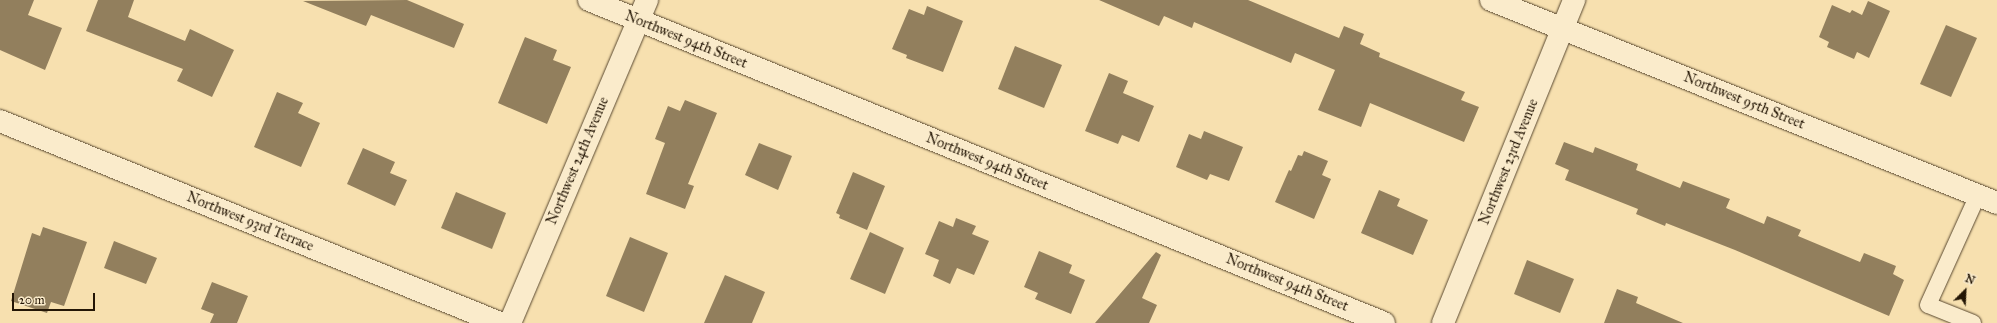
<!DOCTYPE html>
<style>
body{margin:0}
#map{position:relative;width:1997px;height:323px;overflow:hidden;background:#f7e0af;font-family:"IM FELL Great Primer",serif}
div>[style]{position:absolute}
.building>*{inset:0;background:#927f5d}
.roads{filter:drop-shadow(0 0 1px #594830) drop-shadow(0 0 1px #594830)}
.service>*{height:16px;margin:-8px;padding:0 8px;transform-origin:8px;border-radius:8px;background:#faebcb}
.minor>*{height:22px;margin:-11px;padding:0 11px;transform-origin:11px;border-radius:11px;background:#faebcb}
.secondary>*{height:22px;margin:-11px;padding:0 11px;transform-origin:11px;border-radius:11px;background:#faebcb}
span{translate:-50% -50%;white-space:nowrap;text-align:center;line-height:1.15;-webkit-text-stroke:3px #faebcb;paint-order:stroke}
.street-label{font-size:14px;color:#241605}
.north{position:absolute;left:1945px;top:271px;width:40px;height:40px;-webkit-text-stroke:3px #faebcb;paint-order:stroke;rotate:24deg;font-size:11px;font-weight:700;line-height:16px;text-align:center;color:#241605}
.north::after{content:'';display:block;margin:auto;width:14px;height:18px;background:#241605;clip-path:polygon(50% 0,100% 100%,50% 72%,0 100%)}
.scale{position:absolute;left:12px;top:293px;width:83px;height:18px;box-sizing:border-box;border:2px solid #241605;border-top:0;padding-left:5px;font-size:12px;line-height:14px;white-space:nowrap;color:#241605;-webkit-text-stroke:3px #faebcb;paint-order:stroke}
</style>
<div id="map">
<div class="building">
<i style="clip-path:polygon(0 0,34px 0,28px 15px,62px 28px,45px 70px,0 50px)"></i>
<i style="clip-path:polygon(98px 0,134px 0,128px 17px,185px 41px,190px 29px,234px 50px,212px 97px,177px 81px,183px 69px,86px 31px)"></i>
<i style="clip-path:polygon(407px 0,464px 24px,454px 48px,371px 15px,366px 26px,303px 1px)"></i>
<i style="clip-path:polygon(1099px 0,1248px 0,1339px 38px,1344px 26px,1364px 34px,1360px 44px,1380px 53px,1379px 57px,1465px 92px,1461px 100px,1479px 107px,1464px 142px,1370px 103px,1361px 127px,1318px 110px,1335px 70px,1295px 53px,1291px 63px,1194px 22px,1192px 28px,1164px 16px,1159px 26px)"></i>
<i style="clip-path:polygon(1868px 1px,1890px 11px,1869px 58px,1857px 52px,1854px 59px,1827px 47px,1829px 42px,1819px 37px,1832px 5px,1850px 13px,1852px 10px,1862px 15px)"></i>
<i style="clip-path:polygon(927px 6px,963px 21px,943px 72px,906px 58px,907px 55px,892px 49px,909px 9px,924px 15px)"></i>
<i style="clip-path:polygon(1946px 25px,1977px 38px,1951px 97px,1920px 84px)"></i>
<i style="clip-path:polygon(525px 37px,557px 50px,553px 60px,571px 67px,547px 124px,498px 103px)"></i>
<i style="clip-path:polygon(1015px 46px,1062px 65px,1044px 108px,998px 89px)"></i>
<i style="clip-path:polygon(1109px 73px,1128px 81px,1123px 93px,1154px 106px,1139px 142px,1122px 135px,1118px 144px,1085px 131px)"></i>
<i style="clip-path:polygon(277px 92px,303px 103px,298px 113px,320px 123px,301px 167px,254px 147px)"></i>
<i style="clip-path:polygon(685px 100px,717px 113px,688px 184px,694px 186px,685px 209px,646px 194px,665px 143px,655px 139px,668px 106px,680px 111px)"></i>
<i style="clip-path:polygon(1204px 131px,1243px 147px,1229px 181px,1210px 174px,1207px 180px,1176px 167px,1189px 134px,1201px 139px)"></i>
<i style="clip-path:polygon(1564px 142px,1593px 153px,1595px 147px,1638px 164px,1636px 170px,1680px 188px,1683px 181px,1730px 199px,1726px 208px,1764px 224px,1767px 216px,1801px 230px,1798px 236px,1860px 262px,1864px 253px,1896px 266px,1893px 274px,1904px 280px,1889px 316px,1735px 250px,1666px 223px,1665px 226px,1636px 214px,1638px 209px,1565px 180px,1569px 170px,1555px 164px)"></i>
<i style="clip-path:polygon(759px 143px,792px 156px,778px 190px,745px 175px)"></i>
<i style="clip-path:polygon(363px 148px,395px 162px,390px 173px,407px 180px,395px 206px,347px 184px)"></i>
<i style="clip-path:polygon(1304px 151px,1328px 161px,1322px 175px,1331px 179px,1314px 219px,1275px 202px,1289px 170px,1291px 171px,1298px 155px,1302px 156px)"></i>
<i style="clip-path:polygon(853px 172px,885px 186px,867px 230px,839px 218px,840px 215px,836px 213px)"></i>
<i style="clip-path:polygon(1379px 190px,1400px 199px,1397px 206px,1428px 220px,1413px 255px,1361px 233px)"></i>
<i style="clip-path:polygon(456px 192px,506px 213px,492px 249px,441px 228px)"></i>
<i style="clip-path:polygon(956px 218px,976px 226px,972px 234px,989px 241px,974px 275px,957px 268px,950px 284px,933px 276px,939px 260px,925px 254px,939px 221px,953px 227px)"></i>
<i style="clip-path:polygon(43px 227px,87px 242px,64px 306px,51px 302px,47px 313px,11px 301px,32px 233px,40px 236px)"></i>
<i style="clip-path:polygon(870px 232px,904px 248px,885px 294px,850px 279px)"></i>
<i style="clip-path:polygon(630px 237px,668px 253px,644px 312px,606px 296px)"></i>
<i style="clip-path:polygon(114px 241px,157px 258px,146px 284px,104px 268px)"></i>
<i style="clip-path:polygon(1039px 251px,1072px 265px,1069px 273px,1085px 280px,1071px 314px,1035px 299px,1038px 293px,1024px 287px)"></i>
<i style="clip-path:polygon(1156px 252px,1161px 255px,1142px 298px,1157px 305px,1149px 323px,1095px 323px)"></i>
<i style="clip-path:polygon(1527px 260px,1574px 279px,1560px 313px,1514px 294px)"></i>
<i style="clip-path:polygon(725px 275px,765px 292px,752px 323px,704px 323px)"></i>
<i style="clip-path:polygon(212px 282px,248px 296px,237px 323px,210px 323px,214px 314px,201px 309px)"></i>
<i style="clip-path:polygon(1617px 289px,1638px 297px,1636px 303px,1683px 323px,1604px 323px)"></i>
</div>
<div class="roads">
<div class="service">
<i style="left:1973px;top:323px;width:48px;rotate:-158.2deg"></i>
<i style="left:1928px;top:305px;width:121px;rotate:-65.6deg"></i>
</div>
<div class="minor">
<i style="left:589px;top:0;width:858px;rotate:22.11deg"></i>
<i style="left:0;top:121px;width:539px;rotate:22deg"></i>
<i style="left:510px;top:323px;width:351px;rotate:-67deg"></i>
<i style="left:1443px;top:323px;width:349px;rotate:-67.9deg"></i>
</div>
<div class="secondary">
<i style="left:1491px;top:0;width:545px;rotate:21.86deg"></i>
</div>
</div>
<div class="street-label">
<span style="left:686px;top:40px;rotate:22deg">Northwest 94th Street</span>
<span style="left:1744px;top:101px;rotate:22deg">Northwest 95th Street</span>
<span style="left:578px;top:161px;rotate:-67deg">Northwest 24th Avenue</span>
<span style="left:987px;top:162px;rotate:22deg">Northwest 94th Street</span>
<span style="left:1509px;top:162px;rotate:-68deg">Northwest 23rd Avenue</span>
<span style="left:250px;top:222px;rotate:22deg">Northwest 93rd Terrace</span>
<span style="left:1287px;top:283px;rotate:22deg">Northwest 94th Street</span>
</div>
<div class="north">N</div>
<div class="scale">20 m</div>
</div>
